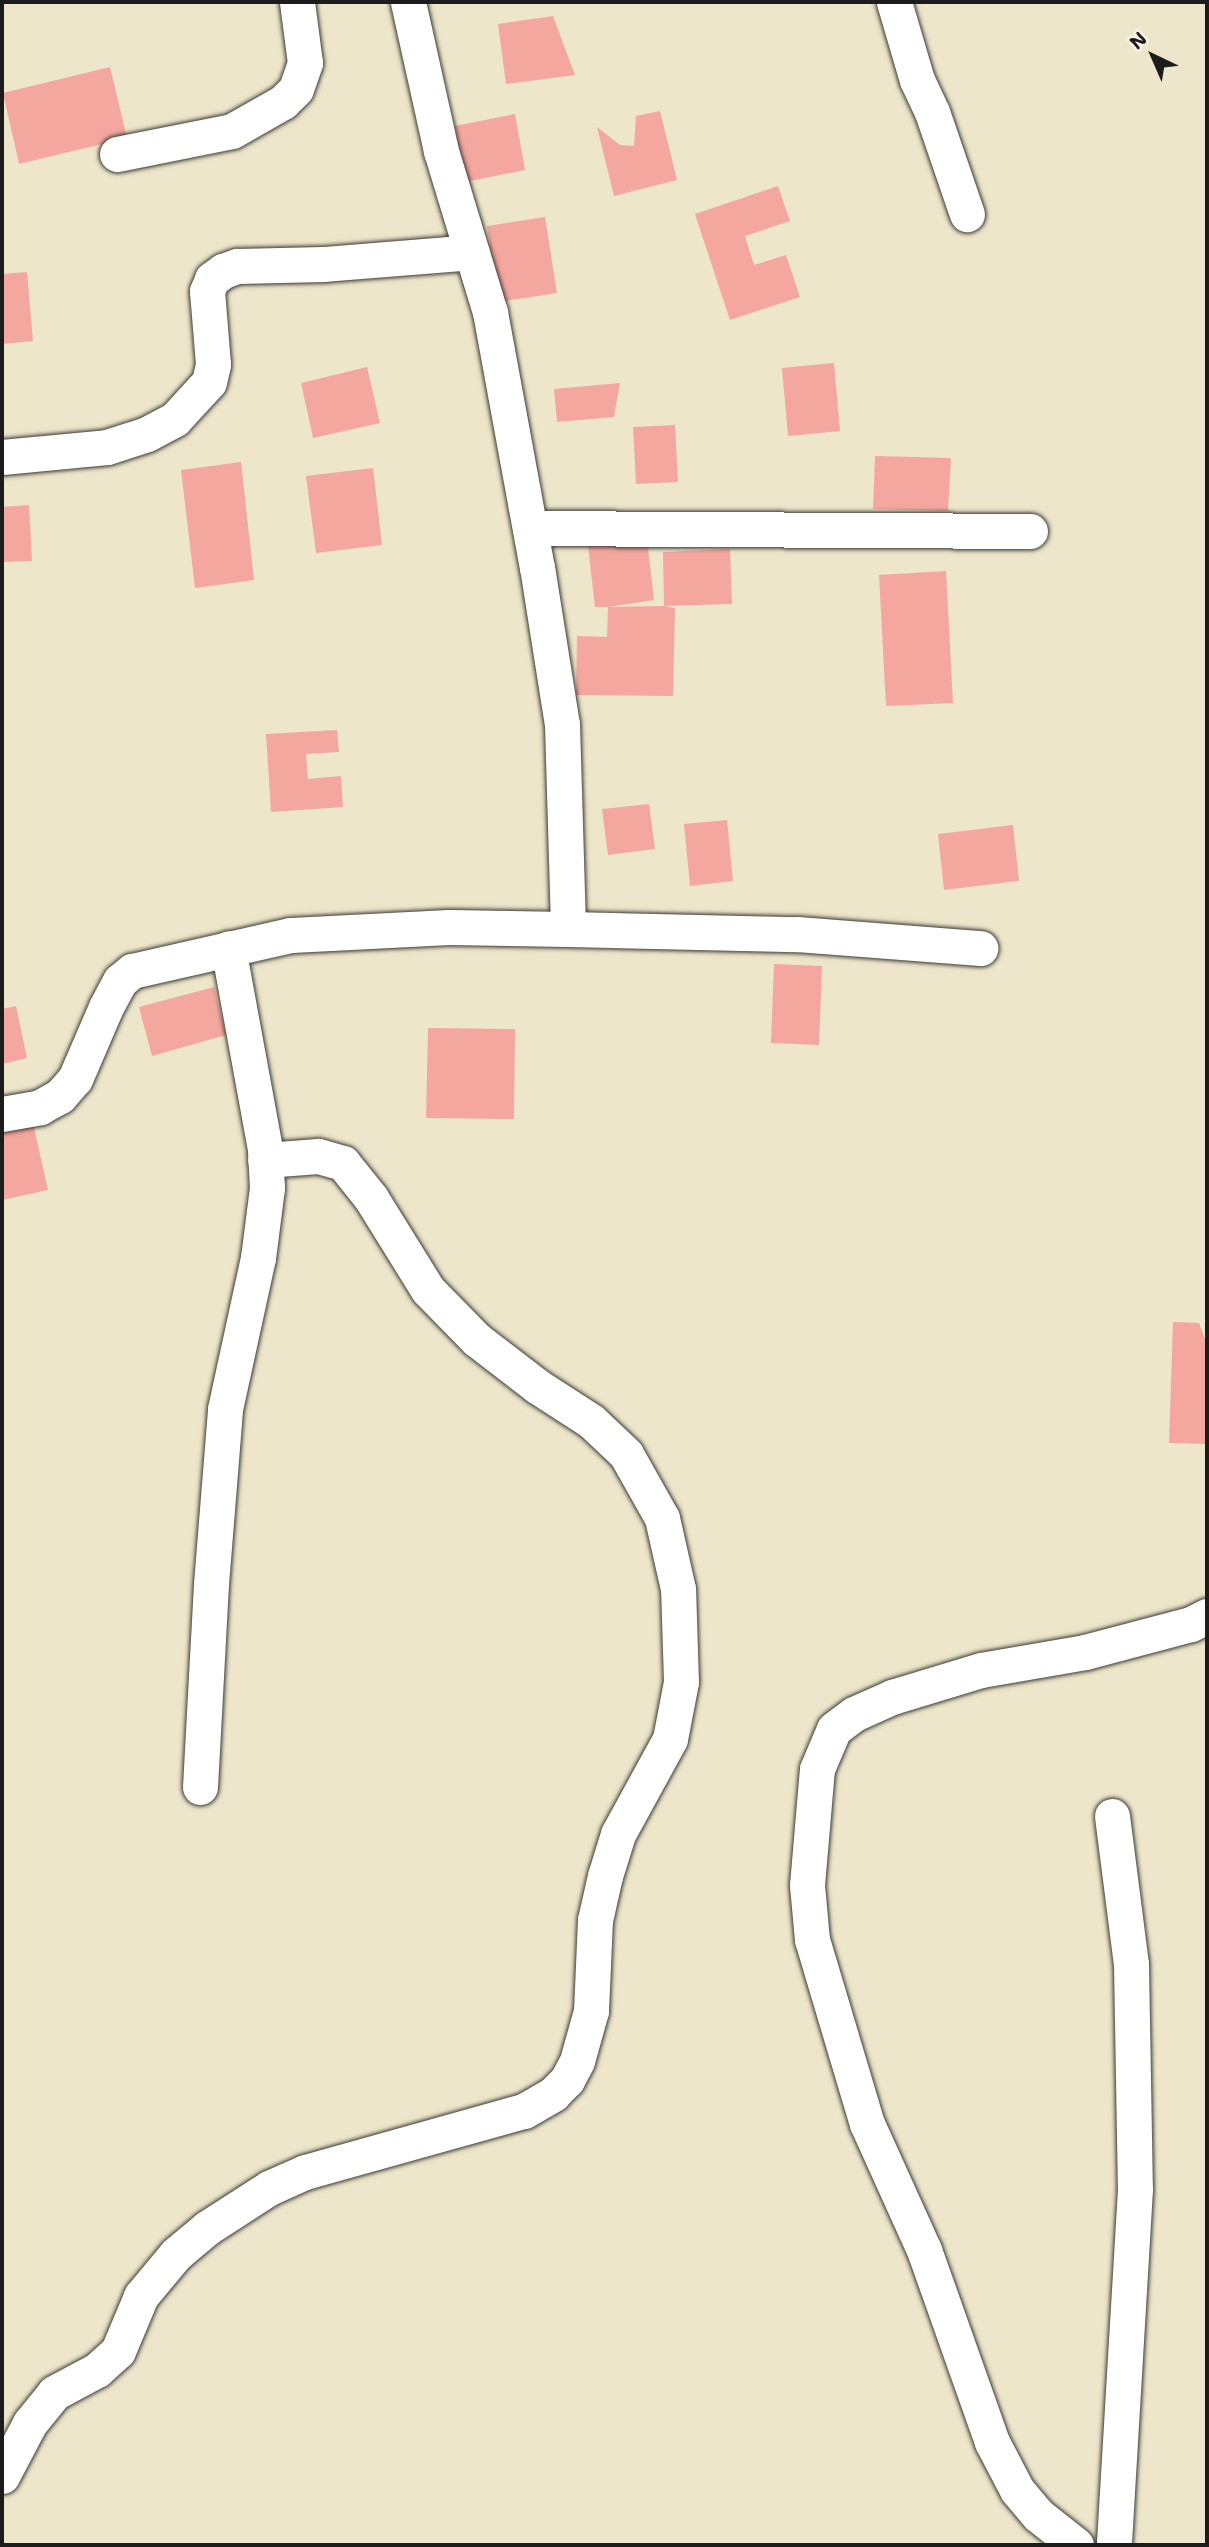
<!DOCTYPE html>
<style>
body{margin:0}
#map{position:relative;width:1209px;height:2547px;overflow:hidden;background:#ede6ca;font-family:"Shantell Sans",sans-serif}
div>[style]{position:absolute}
.building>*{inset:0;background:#f4a79e}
.roads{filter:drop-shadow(0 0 2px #3b3a36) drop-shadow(0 0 2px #3b3a36)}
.minor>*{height:35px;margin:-17.5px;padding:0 17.5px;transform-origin:17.5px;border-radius:17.5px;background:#fff}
span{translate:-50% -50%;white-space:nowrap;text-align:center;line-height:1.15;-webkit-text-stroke:7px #f7f3e8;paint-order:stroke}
.frame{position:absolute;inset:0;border:4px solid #1c1c1c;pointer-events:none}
.north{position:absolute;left:1118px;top:21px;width:70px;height:70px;-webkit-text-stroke:5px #f7f3e8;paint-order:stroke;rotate:316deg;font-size:19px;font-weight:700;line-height:28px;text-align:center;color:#1c1c1c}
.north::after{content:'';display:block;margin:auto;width:24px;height:32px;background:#1c1c1c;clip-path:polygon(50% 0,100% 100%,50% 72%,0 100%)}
</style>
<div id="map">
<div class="building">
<i style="clip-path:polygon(553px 16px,575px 75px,506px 84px,498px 24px)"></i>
<i style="clip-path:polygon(110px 67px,127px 138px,19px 164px,3px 93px)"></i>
<i style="clip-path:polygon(660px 111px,677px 180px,614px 196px,597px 127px,620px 145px,634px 146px,636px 116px)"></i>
<i style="clip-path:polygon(515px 114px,525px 170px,465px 182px,455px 126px)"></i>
<i style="clip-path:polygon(778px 186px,790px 221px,745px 236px,754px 265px,786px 255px,800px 297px,730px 320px,695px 214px)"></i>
<i style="clip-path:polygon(545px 217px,557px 293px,498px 302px,487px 226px)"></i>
<i style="clip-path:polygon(27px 272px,33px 341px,2px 344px,2px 274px)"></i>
<i style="clip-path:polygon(834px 363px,840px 431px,788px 436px,782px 368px)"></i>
<i style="clip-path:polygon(367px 367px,380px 423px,313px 438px,301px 383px)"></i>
<i style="clip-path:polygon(620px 383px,614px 417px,557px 422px,554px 389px)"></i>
<i style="clip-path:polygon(675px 425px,678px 482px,636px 484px,633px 427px)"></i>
<i style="clip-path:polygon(875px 456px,951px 458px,948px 511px,873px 509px)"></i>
<i style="clip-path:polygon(241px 462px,254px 580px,195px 588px,181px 470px)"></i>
<i style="clip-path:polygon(373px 468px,382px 545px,316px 553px,306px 476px)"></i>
<i style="clip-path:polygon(29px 505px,32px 561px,2px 562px,2px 507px)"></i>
<i style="clip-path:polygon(647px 539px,654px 600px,608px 607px,664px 606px,663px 552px,730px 549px,732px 604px,664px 606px,675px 608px,673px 696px,576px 695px,577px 636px,607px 637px,608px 607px,595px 607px,588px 546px)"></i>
<i style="clip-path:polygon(946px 571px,953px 703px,886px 706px,879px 575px)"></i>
<i style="clip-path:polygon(337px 730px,339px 752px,306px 754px,308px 779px,341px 776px,343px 807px,271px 812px,266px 734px)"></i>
<i style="clip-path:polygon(649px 804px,655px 849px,608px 855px,602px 809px)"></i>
<i style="clip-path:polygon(727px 820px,733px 881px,690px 886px,684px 824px)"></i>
<i style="clip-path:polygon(1013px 825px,1019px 881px,944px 890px,938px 834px)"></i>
<i style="clip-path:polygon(774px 964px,822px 966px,819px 1045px,771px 1043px)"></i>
<i style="clip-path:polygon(214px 987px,226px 1035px,152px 1056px,139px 1007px)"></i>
<i style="clip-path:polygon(16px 1006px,27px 1058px,2px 1064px,2px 1009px)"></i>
<i style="clip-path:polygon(428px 1028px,515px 1029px,514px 1119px,426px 1118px)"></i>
<i style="clip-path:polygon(33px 1123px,48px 1190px,2px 1200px,2px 1130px)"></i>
<i style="clip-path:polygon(1173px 1322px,1199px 1323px,1207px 1345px,1207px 1444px,1169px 1443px)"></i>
</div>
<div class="roads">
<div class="minor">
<i style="left:408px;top:2px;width:153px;rotate:77.5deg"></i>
<i style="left:441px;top:151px;width:168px;rotate:73.1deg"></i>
<i style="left:490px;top:312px;width:259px;rotate:79.6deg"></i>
<i style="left:537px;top:567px;width:159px;rotate:81deg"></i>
<i style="left:562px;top:724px;width:205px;rotate:88.3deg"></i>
<i style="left:894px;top:2px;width:81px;rotate:73.6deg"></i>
<i style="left:917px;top:80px;width:35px;rotate:65deg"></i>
<i style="left:932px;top:112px;width:108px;rotate:71.1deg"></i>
<i style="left:117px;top:154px;width:117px;rotate:-11.3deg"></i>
<i style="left:232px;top:131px;width:59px;rotate:-29.6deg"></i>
<i style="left:283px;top:102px;width:18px;rotate:-45deg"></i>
<i style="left:296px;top:89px;width:28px;rotate:-71deg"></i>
<i style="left:305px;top:63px;width:62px;rotate:-97.5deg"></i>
<i style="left:2px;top:457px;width:105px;rotate:-5.4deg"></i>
<i style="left:107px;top:447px;width:42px;rotate:-18deg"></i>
<i style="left:147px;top:434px;width:32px;rotate:-28deg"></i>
<i style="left:175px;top:419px;width:50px;rotate:-47.4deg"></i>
<i style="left:209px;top:382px;width:18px;rotate:-77deg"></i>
<i style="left:213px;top:364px;width:73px;rotate:-94.7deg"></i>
<i style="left:207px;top:291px;width:13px;rotate:-67deg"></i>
<i style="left:212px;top:279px;width:14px;rotate:-36deg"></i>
<i style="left:223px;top:271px;width:15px;rotate:-20deg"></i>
<i style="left:237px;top:266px;width:87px;rotate:-1.3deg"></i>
<i style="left:324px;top:264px;width:148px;rotate:-4.6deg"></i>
<i style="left:530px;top:528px;width:500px;rotate:0.34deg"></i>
<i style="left:2px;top:1114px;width:39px;rotate:-10deg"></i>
<i style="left:40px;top:1107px;width:23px;rotate:-29deg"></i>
<i style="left:60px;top:1096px;width:23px;rotate:-49deg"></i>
<i style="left:75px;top:1079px;width:78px;rotate:-66.7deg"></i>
<i style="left:106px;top:1007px;width:30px;rotate:-62deg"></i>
<i style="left:120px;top:981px;width:16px;rotate:-40deg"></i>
<i style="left:132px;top:971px;width:163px;rotate:-12.8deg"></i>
<i style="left:291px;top:935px;width:158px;rotate:-2.9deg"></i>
<i style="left:449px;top:927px;width:119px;rotate:1deg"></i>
<i style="left:568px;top:929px;width:229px;rotate:1.3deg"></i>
<i style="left:797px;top:934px;width:184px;rotate:4.4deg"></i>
<i style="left:200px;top:1787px;width:203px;rotate:-86.9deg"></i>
<i style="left:211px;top:1584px;width:176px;rotate:-85.4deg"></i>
<i style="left:225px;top:1409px;width:155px;rotate:-77.7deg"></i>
<i style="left:258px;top:1258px;width:71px;rotate:-82.7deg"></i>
<i style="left:267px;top:1188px;width:39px;rotate:-93deg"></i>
<i style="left:265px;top:1149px;width:204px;rotate:-100.4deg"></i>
<i style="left:1112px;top:1816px;width:149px;rotate:82.7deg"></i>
<i style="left:1131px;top:1964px;width:225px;rotate:89deg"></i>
<i style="left:1135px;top:2189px;width:357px;rotate:93.4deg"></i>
<i style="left:2px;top:2476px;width:60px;rotate:-62.2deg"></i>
<i style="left:30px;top:2423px;width:38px;rotate:-51deg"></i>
<i style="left:54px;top:2393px;width:49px;rotate:-28.1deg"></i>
<i style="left:97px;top:2370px;width:28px;rotate:-42deg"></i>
<i style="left:118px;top:2351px;width:60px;rotate:-67.3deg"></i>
<i style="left:141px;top:2296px;width:55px;rotate:-50.2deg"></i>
<i style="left:176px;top:2254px;width:40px;rotate:-40deg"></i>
<i style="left:207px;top:2228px;width:74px;rotate:-32.8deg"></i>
<i style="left:269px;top:2188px;width:39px;rotate:-24deg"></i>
<i style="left:305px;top:2172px;width:227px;rotate:-15.6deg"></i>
<i style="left:524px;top:2111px;width:34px;rotate:-30deg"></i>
<i style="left:553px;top:2094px;width:20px;rotate:-45deg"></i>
<i style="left:567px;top:2080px;width:21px;rotate:-62deg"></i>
<i style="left:577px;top:2061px;width:52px;rotate:-74.4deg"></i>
<i style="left:591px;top:2011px;width:91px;rotate:-87.5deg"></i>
<i style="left:595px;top:1920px;width:45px;rotate:-77.2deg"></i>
<i style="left:605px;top:1876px;width:44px;rotate:-72.8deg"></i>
<i style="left:618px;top:1834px;width:108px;rotate:-61.3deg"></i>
<i style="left:670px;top:1739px;width:58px;rotate:-79.1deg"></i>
<i style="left:681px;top:1682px;width:93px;rotate:-91.8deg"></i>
<i style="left:678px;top:1589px;width:73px;rotate:-102.7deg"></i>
<i style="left:662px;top:1518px;width:73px;rotate:-119.4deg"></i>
<i style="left:626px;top:1454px;width:48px;rotate:-136.7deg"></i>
<i style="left:591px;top:1421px;width:64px;rotate:-147.1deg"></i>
<i style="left:537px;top:1386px;width:76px;rotate:-142.5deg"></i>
<i style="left:477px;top:1340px;width:70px;rotate:-134.4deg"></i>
<i style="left:428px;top:1290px;width:108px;rotate:-121.8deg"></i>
<i style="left:371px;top:1198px;width:45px;rotate:-128.7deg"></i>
<i style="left:343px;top:1163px;width:26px;rotate:-164deg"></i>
<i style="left:318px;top:1156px;width:53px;rotate:175.7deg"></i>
<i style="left:1076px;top:2545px;width:48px;rotate:-141.7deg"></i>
<i style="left:1038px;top:2515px;width:33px;rotate:-130deg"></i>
<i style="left:1017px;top:2490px;width:54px;rotate:-117.5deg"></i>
<i style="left:992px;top:2442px;width:204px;rotate:-109.5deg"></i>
<i style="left:924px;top:2250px;width:138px;rotate:-114.3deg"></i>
<i style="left:867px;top:2124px;width:192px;rotate:-106.6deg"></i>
<i style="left:812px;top:1940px;width:55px;rotate:-95.2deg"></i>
<i style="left:807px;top:1885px;width:116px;rotate:-85.1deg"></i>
<i style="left:817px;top:1769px;width:43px;rotate:-67deg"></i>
<i style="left:834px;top:1729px;width:25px;rotate:-37deg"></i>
<i style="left:854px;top:1714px;width:42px;rotate:-24.1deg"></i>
<i style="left:892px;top:1697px;width:93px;rotate:-16.9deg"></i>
<i style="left:981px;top:1670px;width:106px;rotate:-9.8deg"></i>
<i style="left:1085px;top:1652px;width:110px;rotate:-14.8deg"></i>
<i style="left:1191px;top:1624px;width:18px;rotate:-27deg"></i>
</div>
</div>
<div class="frame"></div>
<div class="north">N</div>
</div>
